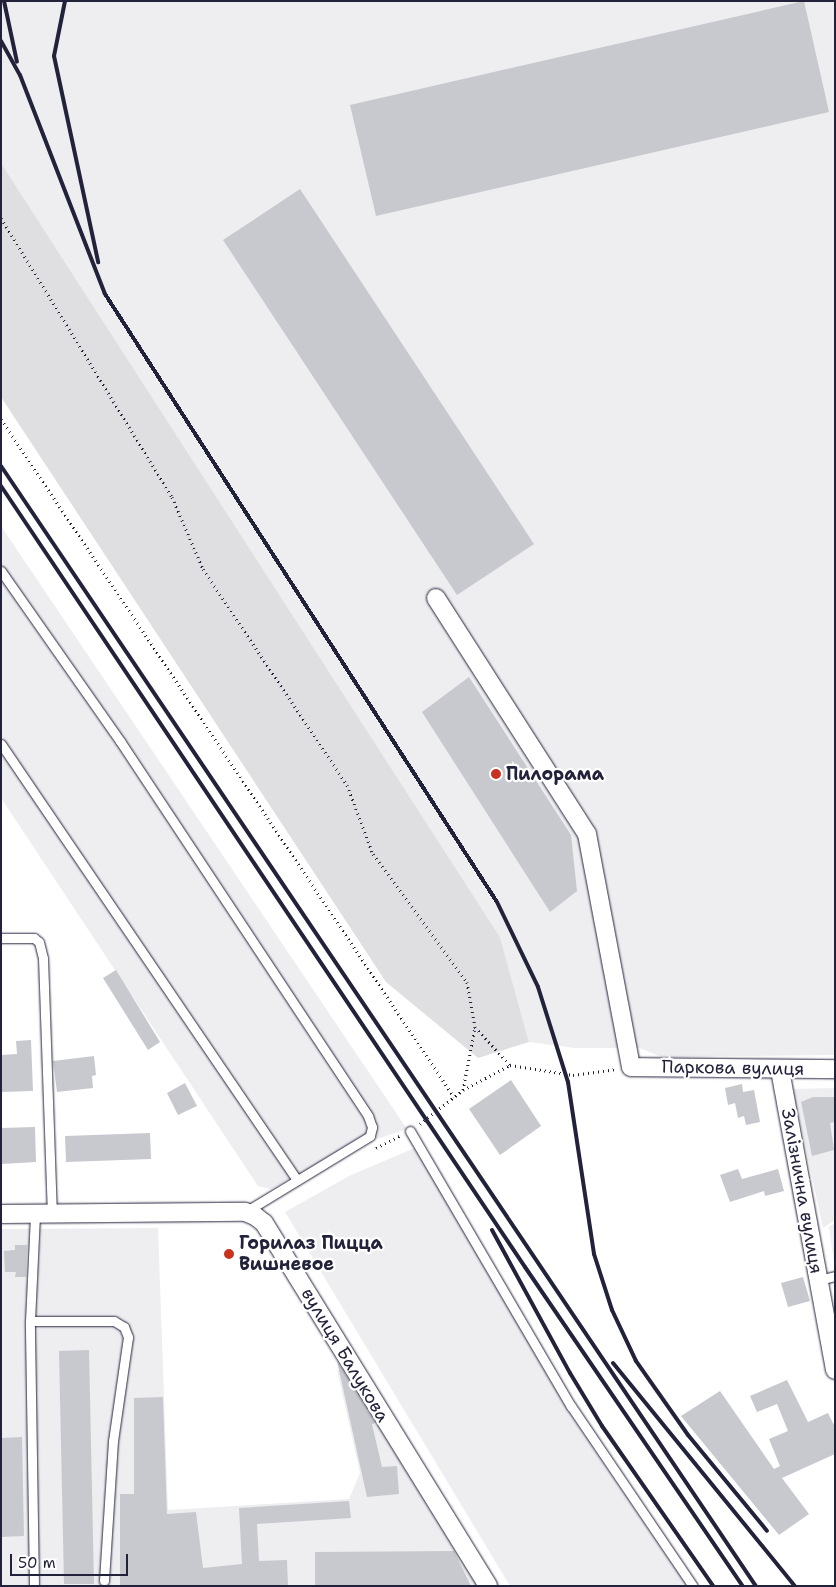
<!DOCTYPE html>
<meta charset="utf-8">
<style>
body{margin:0}
#map{position:relative;width:836px;height:1587px;overflow:hidden;background:#fff;font-family:"Shantell Sans",sans-serif}
div>[style]{position:absolute}
.built>*{inset:0;background:#eeeef1}
.green>*{inset:0;background:#dfdfe2}
.building>*{inset:0;background:#c8c8cf}
.path>*{height:3px;margin-top:-1.5px;transform-origin:0;background:repeating-linear-gradient(90deg,#22223b 0 1px,transparent 0 5px)}
.roads{filter:drop-shadow(0 0 1px #22223b) drop-shadow(0 0 1px #22223b)}
.service>*{height:9px;margin:-4.5px;padding:0 4.5px;transform-origin:4.5px;border-radius:4.5px;background:#fff}
.minor>*{height:18px;margin:-9px;padding:0 9px;transform-origin:9px;border-radius:9px;background:#fff}
.rail>*{height:4px;margin:-2px;padding:0 2px;transform-origin:2px;border-radius:2px;background:#22223b}
.dots>*{width:14px;height:14px;translate:-50% -50%;box-sizing:border-box;border:2px solid #fff;border-radius:50%}
span{translate:-50% -50%;white-space:nowrap;text-align:center;line-height:1.15;-webkit-text-stroke:4.5px #fff;paint-order:stroke}
.poi-label{font-size:18px;color:#22223b;font-weight:700}
.left{translate:0 -50%;text-align:left}
.street-label{font-size:18px;color:#22223b}
.frame{position:absolute;inset:0;border:2px solid #22223b;pointer-events:none}
.scale{position:absolute;left:10px;top:1554px;width:118px;height:22px;box-sizing:border-box;border:2px solid #22223b;border-top:0;padding-left:6px;font-size:15px;line-height:18px;white-space:nowrap;color:#22223b;-webkit-text-stroke:4px #fff;paint-order:stroke}
</style>
<div id="map">
<div class="built">
<i style="clip-path:polygon(1px 1px,835px 1px,835px 1055px,662px 1057px,639px 1048px,574px 1048px,529px 1042px,500px 937px,1px 163px)"></i>
<i style="clip-path:polygon(1px 526px,407px 1129px,341px 1151px,271px 1189px,258px 1186px,1px 798px)"></i>
<i style="clip-path:polygon(835px 1088px,835px 1220px,823px 1228px,793px 1089px)"></i>
<i style="clip-path:polygon(419px 1146px,567px 1409px,687px 1586px,510px 1586px,285px 1212px,349px 1176px)"></i>
<i style="clip-path:polygon(835px 1223px,835px 1271px,829px 1227px)"></i>
<i style="clip-path:polygon(158px 1228px,168px 1510px,349px 1499px,360px 1473px,337px 1370px,350px 1368px,479px 1586px,1px 1586px,1px 1229px)"></i>
</div>
<div class="green">
<i style="clip-path:polygon(1px 163px,500px 937px,529px 1042px,478px 1058px,386px 982px,1px 397px)"></i>
</div>
<div class="building">
<i style="clip-path:polygon(804px 1px,829px 112px,376px 216px,350px 105px)"></i>
<i style="clip-path:polygon(300px 189px,534px 544px,457px 595px,223px 240px)"></i>
<i style="clip-path:polygon(469px 677px,571px 835px,577px 891px,550px 912px,422px 712px)"></i>
<i style="clip-path:polygon(116px 970px,160px 1042px,148px 1050px,103px 978px)"></i>
<i style="clip-path:polygon(31px 1040px,33px 1091px,1px 1092px,1px 1055px,17px 1054px,16px 1041px)"></i>
<i style="clip-path:polygon(94px 1056px,96px 1075px,92px 1076px,93px 1088px,57px 1092px,53px 1061px)"></i>
<i style="clip-path:polygon(511px 1080px,541px 1126px,500px 1155px,469px 1109px)"></i>
<i style="clip-path:polygon(185px 1083px,197px 1106px,178px 1115px,167px 1093px)"></i>
<i style="clip-path:polygon(742px 1084px,743px 1092px,754px 1090px,760px 1122px,746px 1125px,744px 1116px,738px 1118px,735px 1103px,728px 1105px,725px 1088px)"></i>
<i style="clip-path:polygon(813px 1097px,835px 1097px,835px 1122px,830px 1123px,834px 1150px,812px 1156px,801px 1102px)"></i>
<i style="clip-path:polygon(35px 1127px,36px 1162px,1px 1164px,1px 1128px)"></i>
<i style="clip-path:polygon(150px 1133px,151px 1159px,66px 1162px,65px 1136px)"></i>
<i style="clip-path:polygon(738px 1169px,742px 1179px,778px 1169px,784px 1191px,765px 1196px,764px 1191px,730px 1202px,720px 1175px)"></i>
<i style="clip-path:polygon(15px 1245px,27px 1245px,26px 1277px,15px 1277px,16px 1272px,5px 1272px,4px 1251px,15px 1250px)"></i>
<i style="clip-path:polygon(803px 1277px,810px 1301px,788px 1307px,781px 1283px)"></i>
<i style="clip-path:polygon(89px 1350px,94px 1584px,64px 1584px,59px 1351px)"></i>
<i style="clip-path:polygon(337px 1361px,375px 1423px,372px 1424px,382px 1467px,397px 1466px,399px 1494px,367px 1497px)"></i>
<i style="clip-path:polygon(787px 1380px,808px 1422px,828px 1413px,835px 1427px,835px 1454px,782px 1478px,809px 1514px,779px 1535px,681px 1416px,720px 1391px,774px 1469px,780px 1466px,769px 1439px,788px 1431px,777px 1404px,757px 1412px,750px 1396px)"></i>
<i style="clip-path:polygon(163px 1397px,167px 1514px,196px 1512px,203px 1568px,242px 1564px,239px 1508px,349px 1501px,351px 1518px,257px 1524px,259px 1561px,287px 1560px,288px 1586px,120px 1586px,120px 1494px,134px 1494px,134px 1398px)"></i>
<i style="clip-path:polygon(22px 1437px,24px 1536px,1px 1537px,1px 1438px)"></i>
<i style="clip-path:polygon(454px 1551px,471px 1586px,315px 1586px,315px 1552px)"></i>
</div>
<div class="path">
<i style="left:1px;top:218px;width:327px;rotate:58.5deg"></i>
<i style="left:172px;top:497px;width:78px;rotate:66.7deg"></i>
<i style="left:203px;top:569px;width:260px;rotate:56.3deg"></i>
<i style="left:347px;top:785px;width:74px;rotate:69.4deg"></i>
<i style="left:373px;top:854px;width:159px;rotate:53.7deg"></i>
<i style="left:467px;top:982px;width:46px;rotate:79.9deg"></i>
<i style="left:475px;top:1027px;width:52px;rotate:47.4deg"></i>
<i style="left:1px;top:419px;width:815px;rotate:56.25deg"></i>
<i style="left:463px;top:1090px;width:64px;rotate:-79.2deg"></i>
<i style="left:420px;top:1124px;width:55px;rotate:-38.3deg"></i>
<i style="left:463px;top:1090px;width:53px;rotate:-28deg"></i>
<i style="left:510px;top:1065px;width:64px;rotate:9deg"></i>
<i style="left:573px;top:1075px;width:44px;rotate:-7.8deg"></i>
<i style="left:376px;top:1148px;width:28px;rotate:-27deg"></i>
</div>
<div class="roads">
<div class="service">
<i style="left:1px;top:571px;width:208px;rotate:55deg"></i>
<i style="left:120px;top:741px;width:450px;rotate:56.5deg"></i>
<i style="left:368px;top:1116px;width:12px;rotate:70deg"></i>
<i style="left:372px;top:1127px;width:9px;rotate:103deg"></i>
<i style="left:370px;top:1136px;width:146px;rotate:148.7deg"></i>
<i style="left:1px;top:744px;width:527px;rotate:55.83deg"></i>
<i style="left:1px;top:938px;width:33px"></i>
<i style="left:34px;top:938px;width:6px;rotate:39deg"></i>
<i style="left:39px;top:942px;width:16px;rotate:76deg"></i>
<i style="left:43px;top:958px;width:255px;rotate:88deg"></i>
<i style="left:410px;top:1131px;width:319px;rotate:59.7deg"></i>
<i style="left:571px;top:1406px;width:217px;rotate:55.9deg"></i>
<i style="left:818px;top:1280px;width:17px;rotate:-13deg"></i>
<i style="left:30px;top:1321px;width:84px"></i>
<i style="left:114px;top:1321px;width:12px;rotate:31deg"></i>
<i style="left:124px;top:1327px;width:11px;rotate:68deg"></i>
<i style="left:128px;top:1337px;width:105px;rotate:98.2deg"></i>
<i style="left:113px;top:1441px;width:140px;rotate:93.7deg"></i>
<i style="left:34px;top:1586px;width:265px;rotate:-90.9deg"></i>
<i style="left:30px;top:1321px;width:107px;rotate:-87.3deg"></i>
</div>
<div class="minor">
<i style="left:436px;top:598px;width:280px;rotate:57.4deg"></i>
<i style="left:587px;top:834px;width:237px;rotate:79.3deg"></i>
<i style="left:631px;top:1067px;width:204px;rotate:0.6deg"></i>
<i style="left:780px;top:1070px;width:305px;rotate:79.6deg"></i>
<i style="left:1px;top:1214px;width:244px;rotate:-0.5deg"></i>
<i style="left:245px;top:1212px;width:11px;rotate:22deg"></i>
<i style="left:255px;top:1216px;width:11px;rotate:38deg"></i>
<i style="left:264px;top:1223px;width:427px;rotate:58.3deg"></i>
</div>
</div>
<div class="rail">
<i style="left:4px;top:1px;width:62px;rotate:78deg"></i>
<i style="left:65px;top:1px;width:56px;rotate:101.3deg"></i>
<i style="left:54px;top:56px;width:211px;rotate:77.9deg"></i>
<i style="left:1px;top:41px;width:39px;rotate:61deg"></i>
<i style="left:20px;top:75px;width:235px;rotate:68.8deg"></i>
<i style="left:105px;top:294px;width:723px;rotate:57.19deg"></i>
<i style="left:497px;top:902px;width:94px;rotate:64.2deg"></i>
<i style="left:538px;top:987px;width:100px;rotate:72.5deg"></i>
<i style="left:568px;top:1082px;width:174px;rotate:81.4deg"></i>
<i style="left:594px;top:1254px;width:59px;rotate:72.2deg"></i>
<i style="left:612px;top:1310px;width:56px;rotate:64.8deg"></i>
<i style="left:636px;top:1361px;width:90px;rotate:54.9deg"></i>
<i style="left:688px;top:1435px;width:124px;rotate:50.5deg"></i>
<i style="left:1px;top:466px;width:1351px;rotate:56.02deg"></i>
<i style="left:1px;top:486px;width:940px;rotate:56.14deg"></i>
<i style="left:525px;top:1267px;width:386px;rotate:55.7deg"></i>
<i style="left:492px;top:1230px;width:163px;rotate:61.4deg"></i>
<i style="left:570px;top:1373px;width:62px;rotate:58.9deg"></i>
<i style="left:602px;top:1426px;width:195px;rotate:55.2deg"></i>
<i style="left:613px;top:1363px;width:288px;rotate:50.8deg"></i>
</div>
<div class="dots">
<i style="left:496px;top:774px;background:#c8321e"></i>
<i style="left:229px;top:1254px;background:#c8321e"></i>
</div>
<div class="poi-label">
<span class="left" style="left:506px;top:774px">Пилорама</span>
<span class="left" style="left:239px;top:1254px">Горилаз Пицца<br>Вишневое</span>
</div>
<div class="street-label">
<span style="left:733px;top:1068px;rotate:1deg">Паркова вулиця</span>
<span style="left:802px;top:1191px;rotate:80deg">Залізнична вулиця</span>
<span style="left:345px;top:1355px;rotate:59deg">вулиця Балукова</span>
</div>
<div class="frame"></div>
<div class="scale">50 m</div>
</div>
